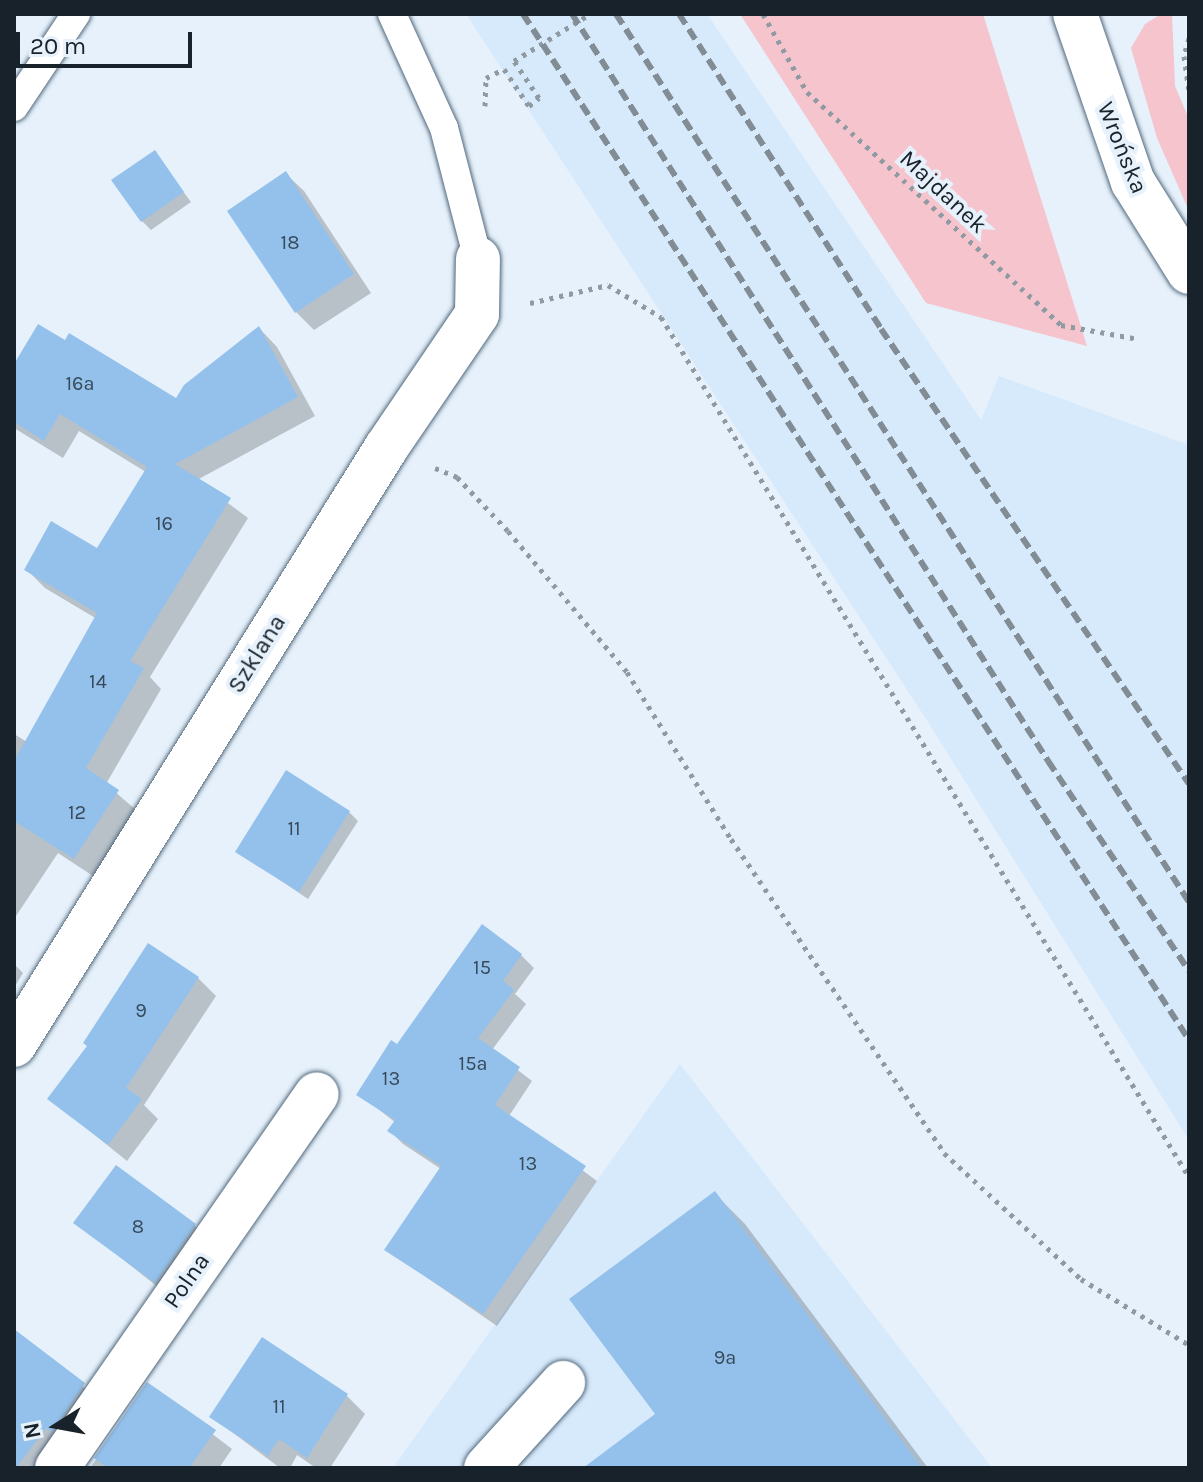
<!DOCTYPE html>
<meta charset="utf-8">
<style>
body{margin:0}
#map{position:relative;width:1203px;height:1482px;overflow:hidden;background:#e6f1fb;font-family:Karla,sans-serif}
div>[style]{position:absolute}
.built>*{inset:0;background:#d7eafc}
.green>*{inset:0;background:#f5c4cc}
.shadow>*{inset:0;background:#0003}
.building>*{inset:0;background:#94c1eb}
.path>*{height:5px;margin-top:-2.5px;transform-origin:0;background:repeating-linear-gradient(90deg,#909aa3 0 4px,transparent 0 10px)}
.roads{filter:drop-shadow(0 0 2px #51687d) drop-shadow(0 0 2px #51687d)}
.service>*{height:28px;margin:-14px;padding:0 14px;transform-origin:14px;border-radius:14px;background:#fff}
.minor>*{height:44px;margin:-22px;padding:0 22px;transform-origin:22px;border-radius:22px;background:#fff}
.rail>*{height:6px;margin-top:-3px;transform-origin:0;background:repeating-linear-gradient(90deg,#828c95 0 12px,transparent 0 18px)}
span{translate:-50% -50%;white-space:nowrap;text-align:center;line-height:1.15;-webkit-text-stroke:8px #e6f1fb;paint-order:stroke}
.number-label{font-size:20px;color:#374a5a}
.number-label span{-webkit-text-stroke-width:0}
.street-label{font-size:24px;color:#18222a}
.frame{position:absolute;inset:0;border:16px solid #18222a;pointer-events:none}
.north{position:absolute;left:16px;top:1386px;width:80px;height:80px;-webkit-text-stroke:6px #e6f1fb;paint-order:stroke;rotate:259deg;font-size:22px;font-weight:700;line-height:32px;text-align:center;color:#18222a}
.north::after{content:'';display:block;margin:auto;width:28px;height:36px;background:#18222a;clip-path:polygon(50% 0,100% 100%,50% 72%,0 100%)}
.scale{position:absolute;left:16px;top:32px;width:176px;height:36px;box-sizing:border-box;border:4px solid #18222a;border-top:0;padding-left:10px;font-size:24px;line-height:28px;white-space:nowrap;color:#18222a;-webkit-text-stroke:6px #e6f1fb;paint-order:stroke}
</style>
<div id="map">
<div class="built">
<i style="clip-path:polygon(466px 14px,707px 14px,981px 420px,999px 376px,1189px 445px,1189px 1140px,928px 722px)"></i>
<i style="clip-path:polygon(680px 1064px,992px 1468px,393px 1468px)"></i>
</div>
<div class="green">
<i style="clip-path:polygon(740px 14px,983px 14px,1087px 346px,926px 303px)"></i>
<i style="clip-path:polygon(1161px 14px,1172px 14px,1175px 86px,1189px 119px,1189px 211px,1157px 138px,1131px 48px,1145px 24px)"></i>
</div>
<div class="shadow">
<i style="clip-path:polygon(154px 152px,191px 202px,151px 230px,142px 221px)"></i>
<i style="clip-path:polygon(286px 174px,304px 191px,371px 293px,314px 330px,296px 312px)"></i>
<i style="clip-path:polygon(259px 328px,277px 347px,315px 416px,197px 480px,248px 518px,150px 677px,161px 689px,106px 784px,136px 810px,93px 876px,58px 853px,14px 919px,14px 734px,27px 742px,97px 619px,45px 588px,26px 569px,98px 550px,146px 472px,79px 431px,63px 458px,14px 428px,14px 367px,177px 400px)"></i>
<i style="clip-path:polygon(349px 812px,358px 821px,308px 899px,237px 851px)"></i>
<i style="clip-path:polygon(521px 955px,534px 968px,515px 994px,526px 1004px,492px 1050px,532px 1081px,509px 1116px,597px 1181px,497px 1326px,387px 1250px,441px 1169px,403px 1144px,390px 1131px,396px 1123px,359px 1094px,398px 1046px)"></i>
<i style="clip-path:polygon(14px 964px,23px 973px,14px 988px)"></i>
<i style="clip-path:polygon(198px 978px,216px 996px,144px 1105px,158px 1119px,127px 1161px,50px 1099px)"></i>
<i style="clip-path:polygon(714px 1193px,745px 1224px,928px 1468px,586px 1468px,658px 1415px)"></i>
<i style="clip-path:polygon(76px 1222px,195px 1226px,213px 1244px,174px 1300px)"></i>
<i style="clip-path:polygon(14px 1331px,102px 1402px,56px 1468px,14px 1468px)"></i>
<i style="clip-path:polygon(263px 1340px,347px 1396px,365px 1414px,330px 1468px,316px 1468px,297px 1455px,290px 1468px,280px 1468px,212px 1417px)"></i>
<i style="clip-path:polygon(148px 1385px,232px 1449px,219px 1468px,90px 1468px)"></i>
</div>
<div class="building">
<i style="clip-path:polygon(155px 150px,184px 192px,141px 222px,111px 180px)"></i>
<i style="clip-path:polygon(286px 171px,354px 274px,295px 313px,227px 211px)"></i>
<i style="clip-path:polygon(38px 324px,65px 340px,69px 333px,176px 398px,184px 385px,259px 326px,298px 397px,175px 464px,231px 498px,130px 661px,144px 668px,86px 768px,119px 790px,74px 859px,14px 821px,14px 761px,97px 613px,24px 570px,51px 521px,97px 548px,147px 467px,60px 414px,44px 441px,14px 422px,14px 364px)"></i>
<i style="clip-path:polygon(286px 770px,350px 811px,299px 892px,235px 852px)"></i>
<i style="clip-path:polygon(482px 924px,522px 954px,503px 981px,514px 990px,478px 1038px,520px 1067px,495px 1105px,586px 1166px,483px 1314px,384px 1250px,441px 1166px,387px 1131px,395px 1120px,356px 1095px,391px 1040px,397px 1044px)"></i>
<i style="clip-path:polygon(148px 943px,199px 977px,126px 1088px,142px 1099px,108px 1145px,47px 1099px,87px 1046px,83px 1043px)"></i>
<i style="clip-path:polygon(116px 1165px,196px 1224px,155px 1283px,73px 1223px)"></i>
<i style="clip-path:polygon(715px 1191px,922px 1468px,583px 1468px,655px 1414px,569px 1299px)"></i>
<i style="clip-path:polygon(14px 1329px,85px 1383px,52px 1432px,46px 1428px,16px 1468px)"></i>
<i style="clip-path:polygon(262px 1337px,348px 1394px,307px 1458px,279px 1439px,268px 1456px,209px 1417px)"></i>
<i style="clip-path:polygon(147px 1382px,216px 1430px,189px 1468px,108px 1468px,94px 1458px)"></i>
</div>
<div class="path">
<i style="left:763px;top:14px;width:90px;rotate:60.6deg"></i>
<i style="left:807px;top:92px;width:345px;rotate:42.5deg"></i>
<i style="left:1061px;top:325px;width:79px;rotate:10.2deg"></i>
<i style="left:1189px;top:38px;width:19px;rotate:106deg"></i>
<i style="left:1184px;top:56px;width:35px;rotate:82deg"></i>
<i style="left:485px;top:106px;width:28px;rotate:-88deg"></i>
<i style="left:486px;top:78px;width:20px;rotate:-27deg"></i>
<i style="left:504px;top:69px;width:45px;rotate:56deg"></i>
<i style="left:529px;top:106px;width:13px;rotate:-39deg"></i>
<i style="left:539px;top:98px;width:45px;rotate:-124deg"></i>
<i style="left:514px;top:61px;width:89px;rotate:-31.7deg"></i>
<i style="left:530px;top:303px;width:80px;rotate:-13deg"></i>
<i style="left:608px;top:285px;width:62px;rotate:31.1deg"></i>
<i style="left:661px;top:317px;width:1009px;rotate:58.45deg"></i>
<i style="left:435px;top:468px;width:24px;rotate:22deg"></i>
<i style="left:457px;top:477px;width:74px;rotate:46.6deg"></i>
<i style="left:508px;top:531px;width:185px;rotate:49.8deg"></i>
<i style="left:627px;top:672px;width:197px;rotate:58.1deg"></i>
<i style="left:731px;top:839px;width:379px;rotate:55.8deg"></i>
<i style="left:944px;top:1153px;width:186px;rotate:42.6deg"></i>
<i style="left:1081px;top:1279px;width:127px;rotate:31.4deg"></i>
</div>
<div class="roads">
<div class="service">
<i style="left:392px;top:14px;width:125px;rotate:65.5deg"></i>
<i style="left:444px;top:128px;width:135px;rotate:75.5deg"></i>
<i style="left:14px;top:107px;width:112px;rotate:-56.3deg"></i>
</div>
<div class="minor">
<i style="left:1075px;top:14px;width:178px;rotate:71deg"></i>
<i style="left:1133px;top:182px;width:106px;rotate:58.1deg"></i>
<i style="left:14px;top:1045px;width:703px;rotate:-58.07deg"></i>
<i style="left:386px;top:448px;width:162px;rotate:-55.8deg"></i>
<i style="left:477px;top:314px;width:55px;rotate:-89deg"></i>
<i style="left:57px;top:1468px;width:455px;rotate:-55.2deg"></i>
<i style="left:486px;top:1468px;width:115px;rotate:-47.8deg"></i>
</div>
</div>
<div class="rail">
<i style="left:523px;top:14px;width:1223px;rotate:57.01deg"></i>
<i style="left:572px;top:14px;width:886px;rotate:57.49deg"></i>
<i style="left:1048px;top:761px;width:253px;rotate:56.1deg"></i>
<i style="left:616px;top:14px;width:1057px;rotate:57.17deg"></i>
<i style="left:679px;top:14px;width:374px;rotate:57.3deg"></i>
<i style="left:881px;top:329px;width:549px;rotate:55.91deg"></i>
</div>
<div class="number-label">
<span style="left:290px;top:242px">18</span>
<span style="left:80px;top:383px">16a</span>
<span style="left:164px;top:523px">16</span>
<span style="left:98px;top:681px">14</span>
<span style="left:77px;top:812px">12</span>
<span style="left:294px;top:828px">11</span>
<span style="left:482px;top:967px">15</span>
<span style="left:141px;top:1010px">9</span>
<span style="left:473px;top:1063px">15a</span>
<span style="left:391px;top:1078px">13</span>
<span style="left:528px;top:1163px">13</span>
<span style="left:138px;top:1226px">8</span>
<span style="left:725px;top:1357px">9a</span>
<span style="left:279px;top:1406px">11</span>
</div>
<div class="street-label">
<span style="left:1122px;top:148px;rotate:68deg">Wrońska</span>
<span style="left:943px;top:192px;rotate:43deg">Majdanek</span>
<span style="left:257px;top:654px;rotate:-58deg">Szklana</span>
<span style="left:187px;top:1281px;rotate:-55deg">Polna</span>
</div>
<div class="frame"></div>
<div class="north">N</div>
<div class="scale">20 m</div>
</div>
